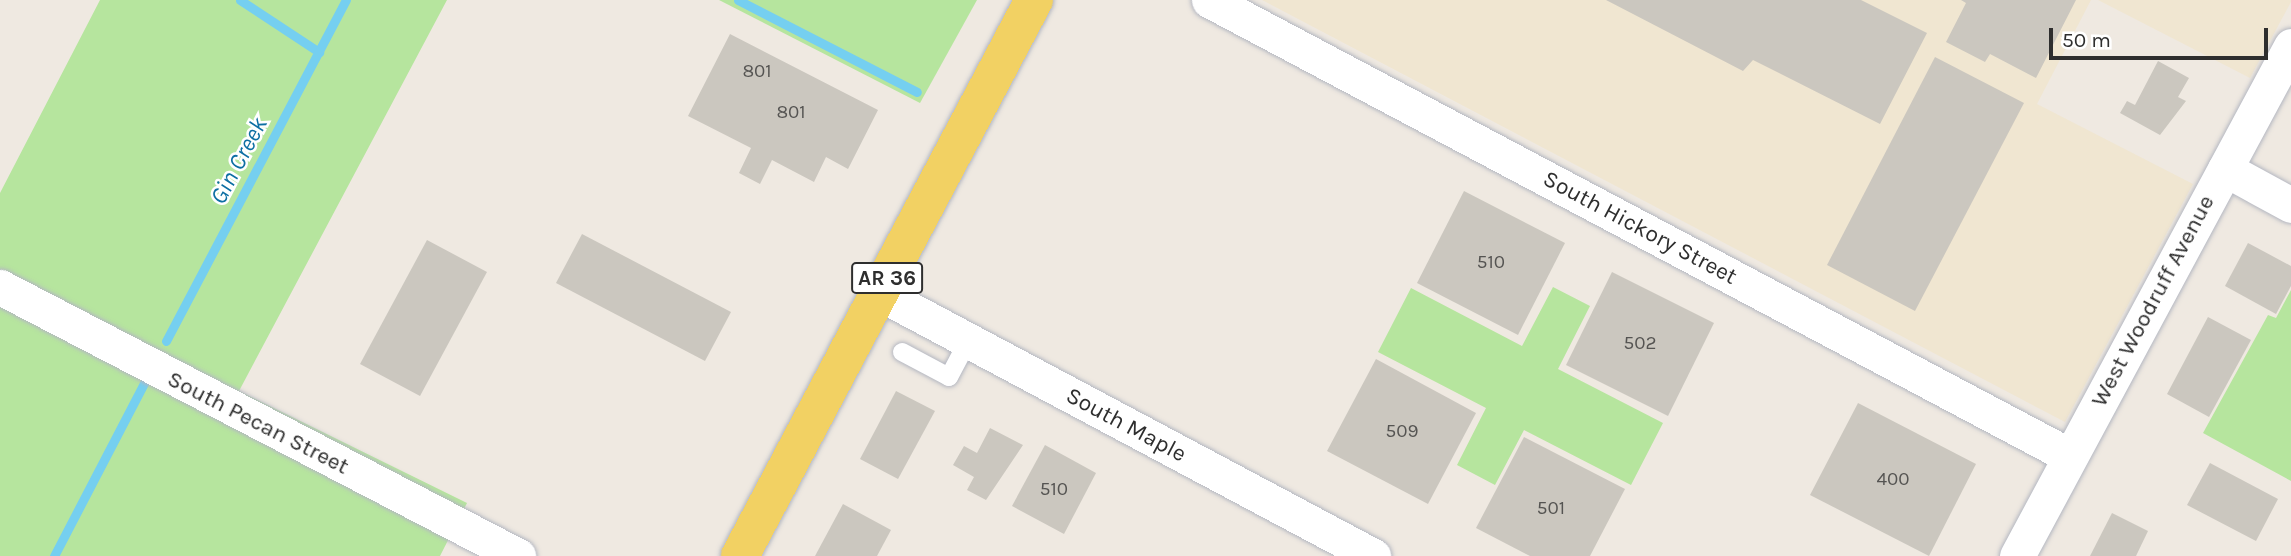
<!DOCTYPE html>
<style>
body{margin:0}
#map{position:relative;width:2291px;height:556px;overflow:hidden;background:#efe9e1;font-family:Karla,sans-serif}
div>[style]{position:absolute}
.education>*{inset:0;background:#f0e6d1}
.green>*{inset:0;background:#b6e59e}
.stream>*{height:9px;margin:-4.5px;padding:0 4.5px;transform-origin:4.5px;border-radius:4.5px;background:#75cff0}
.building>*{inset:0;background:#cbc7bf}
.roads{filter:drop-shadow(0 0 2px #b4b7c1) drop-shadow(0 0 2px #b4b7c1)}
.service>*{height:18px;margin:-9px;padding:0 9px;transform-origin:9px;border-radius:9px;background:#fff}
.minor>*{height:35px;margin:-17.5px;padding:0 17.5px;transform-origin:17.5px;border-radius:17.5px;background:#fff}
.primary>*{height:38px;margin:-19px;padding:0 19px;transform-origin:19px;border-radius:19px;background:#f2d163}
span{translate:-50% -50%;white-space:nowrap;text-align:center;line-height:1.15;-webkit-text-stroke:5px #fff;paint-order:stroke}
.number-label{font-size:19px;color:#555452}
.number-label span{-webkit-text-stroke-width:0}
.shield-label span{padding:2px 5px;background:#fff;border:2px solid;border-radius:5px;-webkit-text-stroke-width:0}
.shield-label{font-size:21px;color:#2e2e2e;font-weight:700}
.street-label{font-size:23px;color:#2e2e2e}
.water-label{font-size:24px;color:#0d6fa3;font-style:italic}
.scale{position:absolute;left:2049px;top:28px;width:219px;height:32px;box-sizing:border-box;border:4px solid #2e2e2e;border-top:0;padding-left:9px;font-size:21px;line-height:24px;white-space:nowrap;color:#2e2e2e;-webkit-text-stroke:5px #fff;paint-order:stroke}
</style>
<div id="map">
<div class="education">
<i style="clip-path:polygon(1262px 0,2091px 0,2037px 104px,2193px 184px,2065px 422px)"></i>
<i style="clip-path:polygon(2098px 0,2291px 0,2291px 2px,2250px 78px)"></i>
</div>
<div class="green">
<i style="clip-path:polygon(100px 0,447px 0,239px 391px,467px 503px,440px 556px,0 556px,0 193px)"></i>
<i style="clip-path:polygon(719px 0,977px 0,920px 103px)"></i>
<i style="clip-path:polygon(1553px 287px,1590px 306px,1558px 369px,1663px 423px,1631px 485px,1524px 430px,1495px 485px,1457px 465px,1486px 408px,1378px 352px,1411px 288px,1522px 346px)"></i>
<i style="clip-path:polygon(2291px 290px,2291px 481px,2203px 433px,2268px 315px,2276px 318px)"></i>
</div>
<div class="stream">
<i style="left:240px;top:0;width:95px;rotate:33.4deg"></i>
<i style="left:738px;top:0;width:201px;rotate:27.2deg"></i>
<i style="left:166px;top:341px;width:386px;rotate:-62.2deg"></i>
<i style="left:54px;top:556px;width:202px;rotate:-62.5deg"></i>
</div>
<div class="building">
<i style="clip-path:polygon(1606px 0,1861px 0,1927px 33px,1880px 124px,1753px 60px,1743px 71px)"></i>
<i style="clip-path:polygon(1961px 0,2076px 0,2036px 78px,1990px 54px,1985px 62px,1946px 42px,1966px 3px)"></i>
<i style="clip-path:polygon(730px 34px,878px 110px,848px 169px,826px 157px,814px 182px,772px 160px,760px 184px,739px 173px,751px 148px,688px 116px)"></i>
<i style="clip-path:polygon(1935px 57px,2024px 103px,1915px 311px,1827px 265px)"></i>
<i style="clip-path:polygon(2158px 61px,2189px 78px,2178px 97px,2186px 101px,2160px 135px,2120px 113px,2127px 101px,2135px 105px)"></i>
<i style="clip-path:polygon(1464px 191px,1565px 243px,1518px 335px,1417px 283px)"></i>
<i style="clip-path:polygon(582px 234px,731px 312px,705px 361px,556px 283px)"></i>
<i style="clip-path:polygon(427px 240px,487px 272px,420px 396px,360px 364px)"></i>
<i style="clip-path:polygon(2248px 243px,2291px 266px,2291px 286px,2276px 314px,2225px 286px)"></i>
<i style="clip-path:polygon(1612px 272px,1714px 323px,1668px 416px,1566px 365px)"></i>
<i style="clip-path:polygon(2208px 317px,2251px 340px,2209px 417px,2167px 394px)"></i>
<i style="clip-path:polygon(1376px 359px,1476px 413px,1428px 504px,1327px 451px)"></i>
<i style="clip-path:polygon(896px 391px,935px 411px,898px 479px,860px 459px)"></i>
<i style="clip-path:polygon(1858px 403px,1976px 464px,1929px 556px,1810px 495px)"></i>
<i style="clip-path:polygon(990px 428px,1023px 445px,986px 500px,967px 490px,974px 477px,953px 465px,964px 446px,977px 453px)"></i>
<i style="clip-path:polygon(1524px 437px,1625px 489px,1590px 556px,1530px 556px,1476px 528px)"></i>
<i style="clip-path:polygon(1045px 445px,1096px 473px,1064px 534px,1012px 506px)"></i>
<i style="clip-path:polygon(2210px 463px,2278px 499px,2256px 541px,2187px 505px)"></i>
<i style="clip-path:polygon(843px 504px,891px 530px,877px 556px,815px 556px)"></i>
<i style="clip-path:polygon(2112px 513px,2148px 531px,2136px 556px,2090px 556px)"></i>
</div>
<div class="roads">
<div class="service">
<i style="left:902px;top:352px;width:53px;rotate:28deg"></i>
<i style="left:949px;top:377px;width:41px;rotate:-62.2deg"></i>
</div>
<div class="minor">
<i style="left:1209px;top:0;width:974px;rotate:27.91deg"></i>
<i style="left:2225px;top:169px;width:75px;rotate:28.6deg"></i>
<i style="left:0;top:287px;width:584px;rotate:27.44deg"></i>
<i style="left:879px;top:293px;width:560px;rotate:28.03deg"></i>
<i style="left:2017px;top:556px;width:579px;rotate:-61.75deg"></i>
</div>
<div class="primary">
<i style="left:740px;top:556px;width:629px;rotate:-62.13deg"></i>
</div>
</div>
<div class="number-label">
<span style="left:757px;top:72px">801</span>
<span style="left:791px;top:113px">801</span>
<span style="left:1491px;top:263px">510</span>
<span style="left:1640px;top:344px">502</span>
<span style="left:1402px;top:432px">509</span>
<span style="left:1893px;top:480px">400</span>
<span style="left:1054px;top:490px">510</span>
<span style="left:1551px;top:509px">501</span>
</div>
<div class="shield-label">
<span style="left:887px;top:278px">AR 36</span>
</div>
<div class="street-label">
<span style="left:1640px;top:228px;rotate:28deg">South Hickory Street</span>
<span style="left:2153px;top:301px;rotate:-62deg">West Woodruff Avenue</span>
<span style="left:258px;top:423px;rotate:27deg">South Pecan Street</span>
<span style="left:1126px;top:425px;rotate:28deg">South Maple</span>
</div>
<div class="water-label">
<span style="left:239px;top:161px;rotate:-62deg">Gin Creek</span>
</div>
<div class="scale">50 m</div>
</div>
